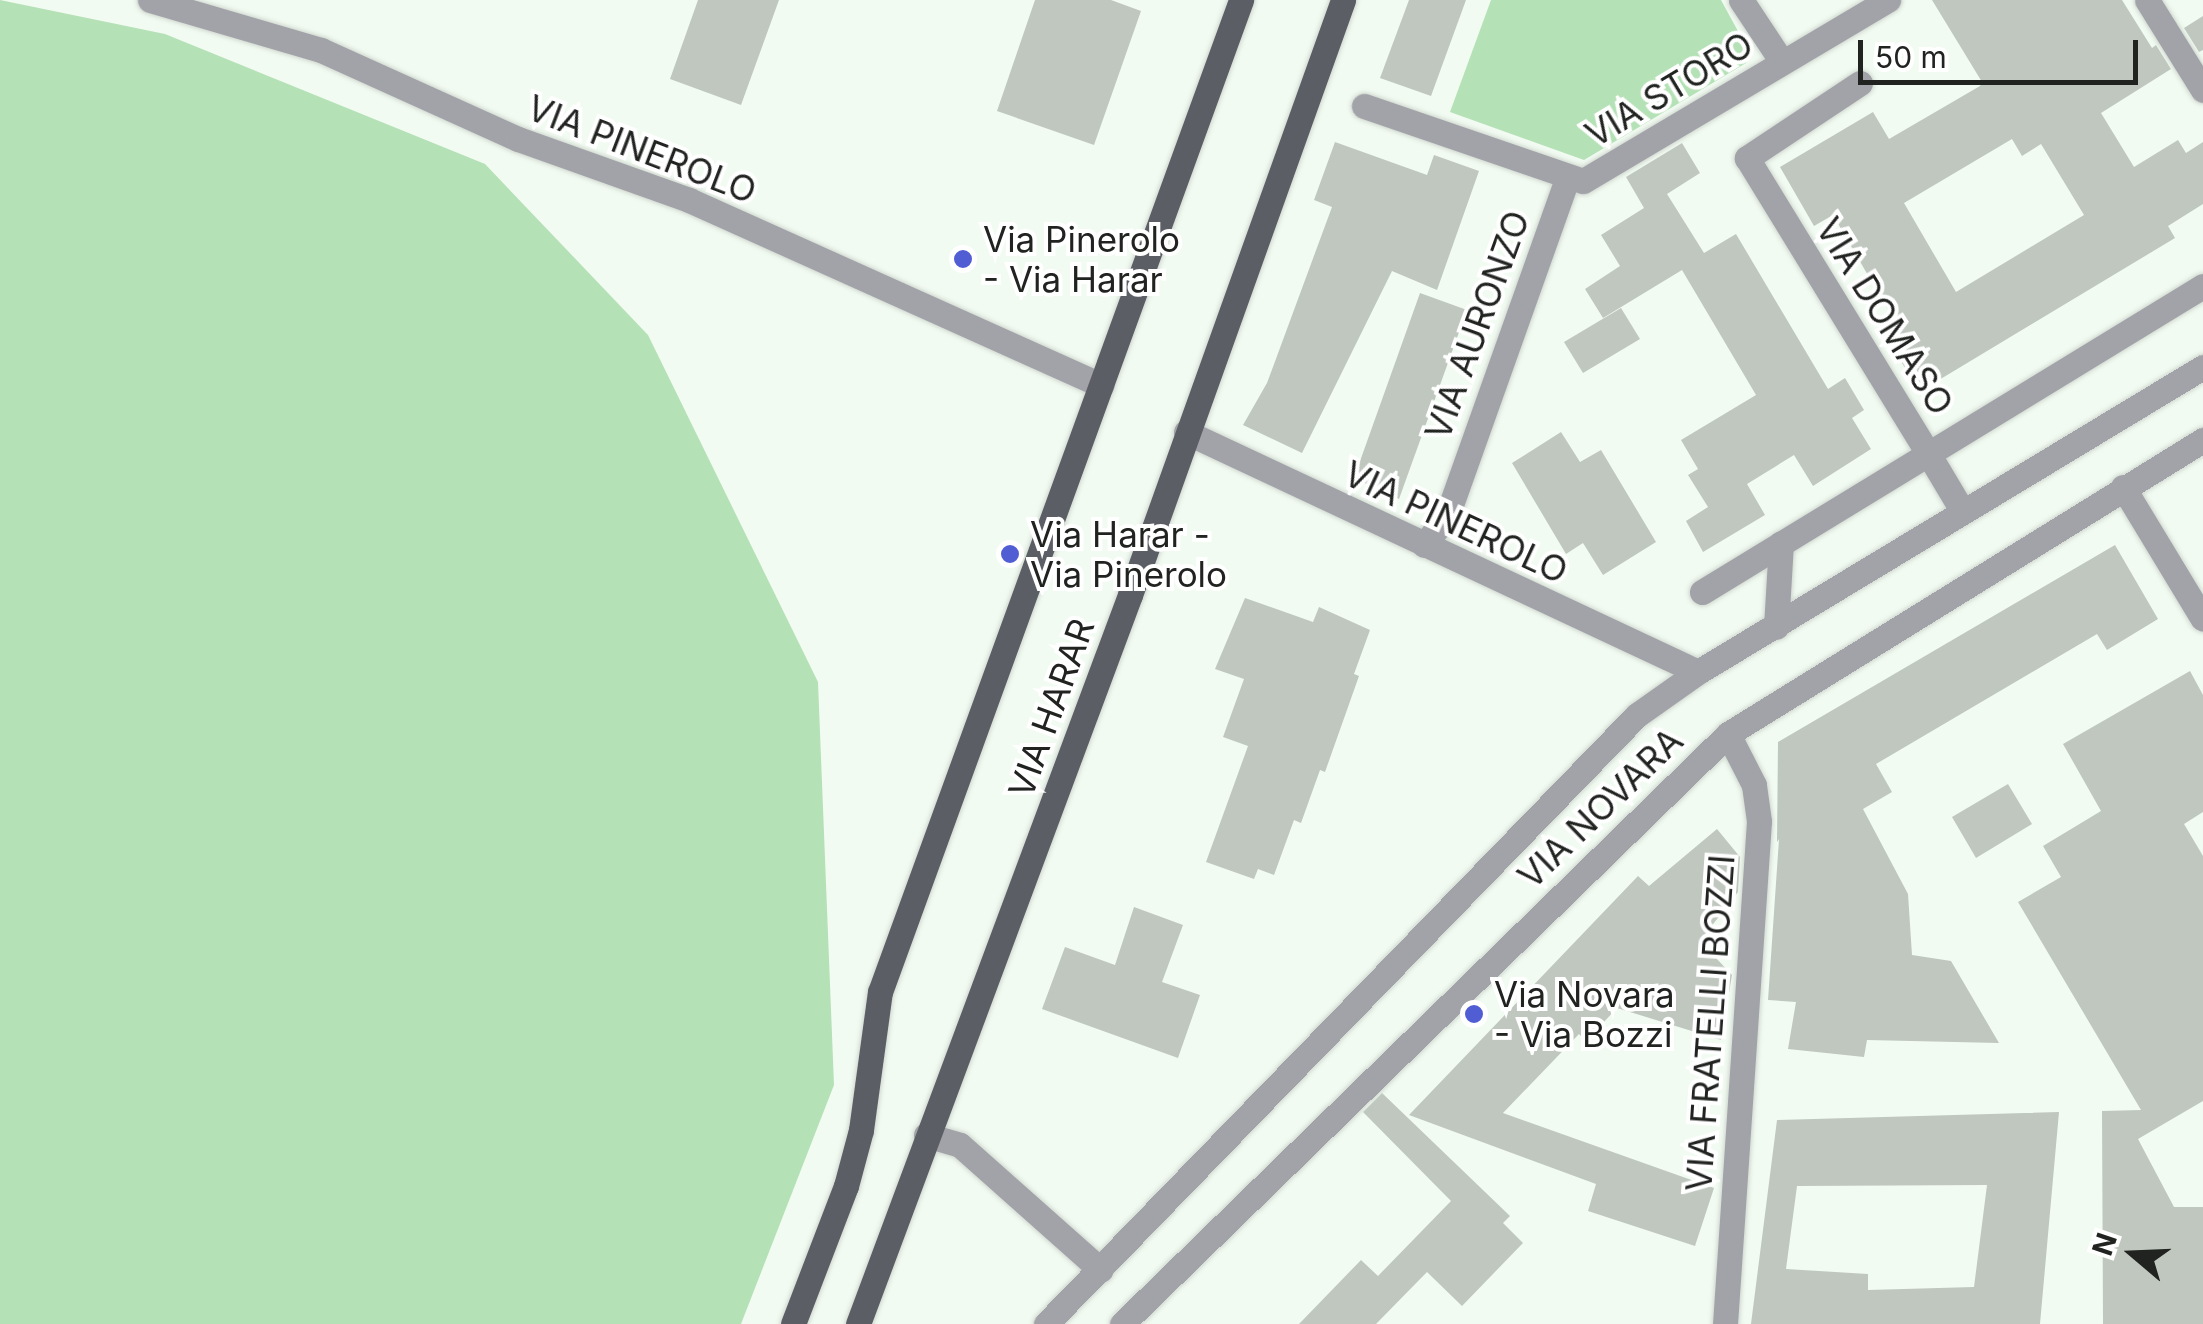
<!DOCTYPE html>
<style>
body{margin:0}
#map{position:relative;width:2203px;height:1324px;overflow:hidden;background:#f2fbf2;font-family:Inter,sans-serif}
div>[style]{position:absolute}
.green>*{inset:0;background:#b5e1b6}
.building>*{inset:0;background:#bfc7bf}
.roads{filter:drop-shadow(0 0 2px #d0d8d0) drop-shadow(0 0 2px #d0d8d0)}
.pedestrian>*{height:25px;margin:-12.5px;padding:0 12.5px;transform-origin:12.5px;border-radius:12.5px;background:#a2a3a8}
.minor>*{height:25px;margin:-12.5px;padding:0 12.5px;transform-origin:12.5px;border-radius:12.5px;background:#a2a3a8}
.tertiary>*{height:25px;margin:-12.5px;padding:0 12.5px;transform-origin:12.5px;border-radius:12.5px;background:#a2a3a8}
.primary>*{height:25px;margin:-12.5px;padding:0 12.5px;transform-origin:12.5px;border-radius:12.5px;background:#5c5e66}
.dots>*{width:28px;height:28px;translate:-50% -50%;box-sizing:border-box;border:5px solid #fff;border-radius:50%}
span{translate:-50% -50%;white-space:nowrap;text-align:center;line-height:1.15;-webkit-text-stroke:8px #fff;paint-order:stroke}
.street-label{font-size:35px;color:#202320}
.poi-label{font-size:35px;color:#202320}
.left{translate:0 -50%;text-align:left}
.north{position:absolute;left:2083px;top:1204px;width:100px;height:100px;-webkit-text-stroke:8px #fff;paint-order:stroke;rotate:289deg;font-size:28px;font-weight:700;line-height:40px;text-align:center;color:#202320}
.north::after{content:'';display:block;margin:auto;width:35px;height:45px;background:#202320;clip-path:polygon(50% 0,100% 100%,50% 72%,0 100%)}
.scale{position:absolute;left:1858px;top:40px;width:280px;height:45px;box-sizing:border-box;border:5px solid #202320;border-top:0;padding-left:12px;font-size:30px;line-height:35px;white-space:nowrap;color:#202320;-webkit-text-stroke:8px #fff;paint-order:stroke}
</style>
<div id="map">
<div class="green">
<i style="clip-path:polygon(0 0,165px 34px,485px 164px,648px 335px,818px 682px,834px 1085px,741px 1324px,0 1324px)"></i>
<i style="clip-path:polygon(1491px 0,1721px 0,1751px 55px,1746px 63px,1584px 160px,1450px 112px)"></i>
</div>
<div class="building">
<i style="clip-path:polygon(698px 0,779px 0,741px 105px,670px 79px)"></i>
<i style="clip-path:polygon(1035px 0,1111px 0,1141px 11px,1094px 145px,997px 111px)"></i>
<i style="clip-path:polygon(1409px 0,1466px 0,1431px 96px,1380px 78px)"></i>
<i style="clip-path:polygon(evenodd,1932px 0,2122px 0,2152px 48px,2156px 45px,2171px 69px,2101px 113px,2134px 167px,2178px 140px,2186px 153px,2203px 142px,2203px 204px,2168px 226px,2175px 238px,1919px 392px,1885px 334px,1898px 327px,1833px 215px,1814px 226px,1780px 167px,1873px 112px,1889px 139px,1980px 86px,1982px 82px,1932px 0,2012px 139px,2022px 156px,2041px 144px,2084px 215px,1956px 292px,1904px 203px,2012px 139px)"></i>
<i style="clip-path:polygon(2203px 16px,2203px 50px,2199px 52px,2184px 28px)"></i>
<i style="clip-path:polygon(1335px 142px,1427px 175px,1434px 155px,1479px 171px,1437px 290px,1392px 271px,1302px 453px,1243px 425px,1267px 383px,1332px 207px,1314px 200px)"></i>
<i style="clip-path:polygon(1682px 143px,1700px 173px,1667px 194px,1704px 253px,1736px 234px,1828px 389px,1845px 378px,1864px 410px,1852px 418px,1871px 449px,1813px 486px,1794px 455px,1747px 484px,1765px 515px,1703px 552px,1686px 521px,1708px 507px,1688px 475px,1698px 469px,1681px 440px,1756px 395px,1682px 270px,1603px 318px,1585px 289px,1620px 266px,1601px 235px,1644px 208px,1626px 177px)"></i>
<i style="clip-path:polygon(1420px 293px,1467px 310px,1399px 499px,1354px 478px)"></i>
<i style="clip-path:polygon(1621px 308px,1640px 339px,1583px 373px,1564px 342px)"></i>
<i style="clip-path:polygon(1561px 432px,1580px 462px,1601px 450px,1656px 542px,1603px 575px,1583px 543px,1566px 554px,1512px 463px)"></i>
<i style="clip-path:polygon(2115px 545px,2158px 619px,2107px 650px,2097px 634px,1876px 764px,1892px 792px,1863px 809px,1908px 894px,1912px 955px,1951px 961px,1999px 1043px,1867px 1040px,1864px 1057px,1788px 1049px,1796px 1002px,1768px 1000px,1779px 839px,1777px 842px,1778px 742px)"></i>
<i style="clip-path:polygon(1245px 598px,1313px 622px,1319px 607px,1370px 630px,1354px 674px,1359px 676px,1325px 772px,1320px 770px,1301px 823px,1294px 820px,1274px 875px,1258px 869px,1254px 879px,1206px 862px,1248px 746px,1223px 737px,1244px 679px,1215px 669px)"></i>
<i style="clip-path:polygon(2190px 671px,2203px 695px,2203px 812px,2184px 824px,2203px 856px,2203px 1101px,2138px 1139px,2174px 1207px,2203px 1207px,2203px 1324px,2103px 1324px,2102px 1111px,2141px 1110px,2018px 902px,2061px 877px,2043px 846px,2101px 811px,2063px 744px)"></i>
<i style="clip-path:polygon(2008px 784px,2032px 824px,1976px 858px,1952px 817px)"></i>
<i style="clip-path:polygon(1717px 829px,1740px 857px,1738px 892px,1700px 941px,1732px 975px,1721px 1040px,1617px 1008px,1586px 1041px,1579px 1034px,1503px 1113px,1714px 1188px,1695px 1246px,1588px 1211px,1596px 1184px,1409px 1115px,1638px 876px,1649px 886px)"></i>
<i style="clip-path:polygon(1134px 907px,1183px 925px,1162px 982px,1200px 995px,1178px 1058px,1042px 1009px,1065px 947px,1115px 965px)"></i>
<i style="clip-path:polygon(1382px 1093px,1510px 1216px,1503px 1223px,1523px 1243px,1462px 1306px,1427px 1272px,1376px 1324px,1299px 1324px,1361px 1260px,1378px 1276px,1451px 1201px,1363px 1112px)"></i>
<i style="clip-path:polygon(evenodd,2059px 1112px,2040px 1324px,1751px 1324px,1777px 1120px,2059px 1112px,1987px 1185px,1974px 1287px,1868px 1290px,1868px 1274px,1786px 1269px,1797px 1186px,1987px 1185px)"></i>
</div>
<div class="roads">
<div class="pedestrian">
<i style="left:1929px;top:455px;width:66px;rotate:59.2deg"></i>
</div>
<div class="minor">
<i style="left:150px;top:0;width:178px;rotate:16.3deg"></i>
<i style="left:321px;top:50px;width:216px;rotate:24.3deg"></i>
<i style="left:518px;top:139px;width:182px;rotate:19.6deg"></i>
<i style="left:689px;top:200px;width:452px;rotate:24.2deg"></i>
<i style="left:1741px;top:0;width:74px;rotate:56.5deg"></i>
<i style="left:2147px;top:0;width:106px;rotate:58.1deg"></i>
<i style="left:1860px;top:83px;width:136px;rotate:146.4deg"></i>
<i style="left:1747px;top:158px;width:348px;rotate:58.5deg"></i>
<i style="left:1364px;top:106px;width:231px;rotate:18.9deg"></i>
<i style="left:1583px;top:181px;width:355px;rotate:-30.7deg"></i>
<i style="left:1186px;top:432px;width:565px;rotate:25.11deg"></i>
<i style="left:2123px;top:487px;width:154px;rotate:58.8deg"></i>
<i style="left:1424px;top:545px;width:37px;rotate:-52deg"></i>
<i style="left:1447px;top:516px;width:358px;rotate:-70.4deg"></i>
<i style="left:1702px;top:592px;width:587px;rotate:-31.42deg"></i>
<i style="left:1776px;top:627px;width:84px;rotate:-86.6deg"></i>
<i style="left:1725px;top:1324px;width:504px;rotate:-86.13deg"></i>
<i style="left:1759px;top:821px;width:36px;rotate:-98deg"></i>
<i style="left:1754px;top:785px;width:57px;rotate:-117deg"></i>
</div>
<div class="tertiary">
<i style="left:926px;top:1135px;width:35px;rotate:16deg"></i>
<i style="left:960px;top:1145px;width:188px;rotate:41.6deg"></i>
<i style="left:1046px;top:1324px;width:849px;rotate:-45.86deg"></i>
<i style="left:1637px;top:715px;width:75px;rotate:-35.2deg"></i>
<i style="left:1698px;top:672px;width:590px;rotate:-31.13deg"></i>
<i style="left:1122px;top:1324px;width:846px;rotate:-44.23deg"></i>
<i style="left:1728px;top:734px;width:559px;rotate:-31.76deg"></i>
</div>
<div class="primary">
<i style="left:793px;top:1324px;width:148px;rotate:-69deg"></i>
<i style="left:846px;top:1186px;width:58px;rotate:-75deg"></i>
<i style="left:861px;top:1130px;width:139px;rotate:-82.2deg"></i>
<i style="left:880px;top:992px;width:1056px;rotate:-70deg"></i>
<i style="left:858px;top:1324px;width:778px;rotate:-69.54deg"></i>
<i style="left:1130px;top:595px;width:632px;rotate:-70.3deg"></i>
</div>
</div>
<div class="dots">
<i style="left:963px;top:259px;background:#505dd3"></i>
<i style="left:1010px;top:554px;background:#505dd3"></i>
<i style="left:1474px;top:1014px;background:#505dd3"></i>
</div>
<div class="street-label">
<span style="left:1669px;top:89px;rotate:-31deg">VIA STORO</span>
<span style="left:642px;top:149px;rotate:21deg">VIA PINEROLO</span>
<span style="left:1885px;top:316px;rotate:58deg">VIA DOMASO</span>
<span style="left:1477px;top:325px;rotate:-70deg">VIA AURONZO</span>
<span style="left:1456px;top:522px;rotate:25deg">VIA PINEROLO</span>
<span style="left:1051px;top:708px;rotate:-70deg">VIA HARAR</span>
<span style="left:1600px;top:808px;rotate:-44deg">VIA NOVARA</span>
<span style="left:1710px;top:1023px;rotate:-86deg">VIA FRATELLI BOZZI</span>
</div>
<div class="poi-label">
<span class="left" style="left:983px;top:259px">Via Pinerolo<br>- Via Harar</span>
<span class="left" style="left:1030px;top:554px">Via Harar -<br>Via Pinerolo</span>
<span class="left" style="left:1494px;top:1014px">Via Novara<br>- Via Bozzi</span>
</div>
<div class="north">N</div>
<div class="scale">50 m</div>
</div>
